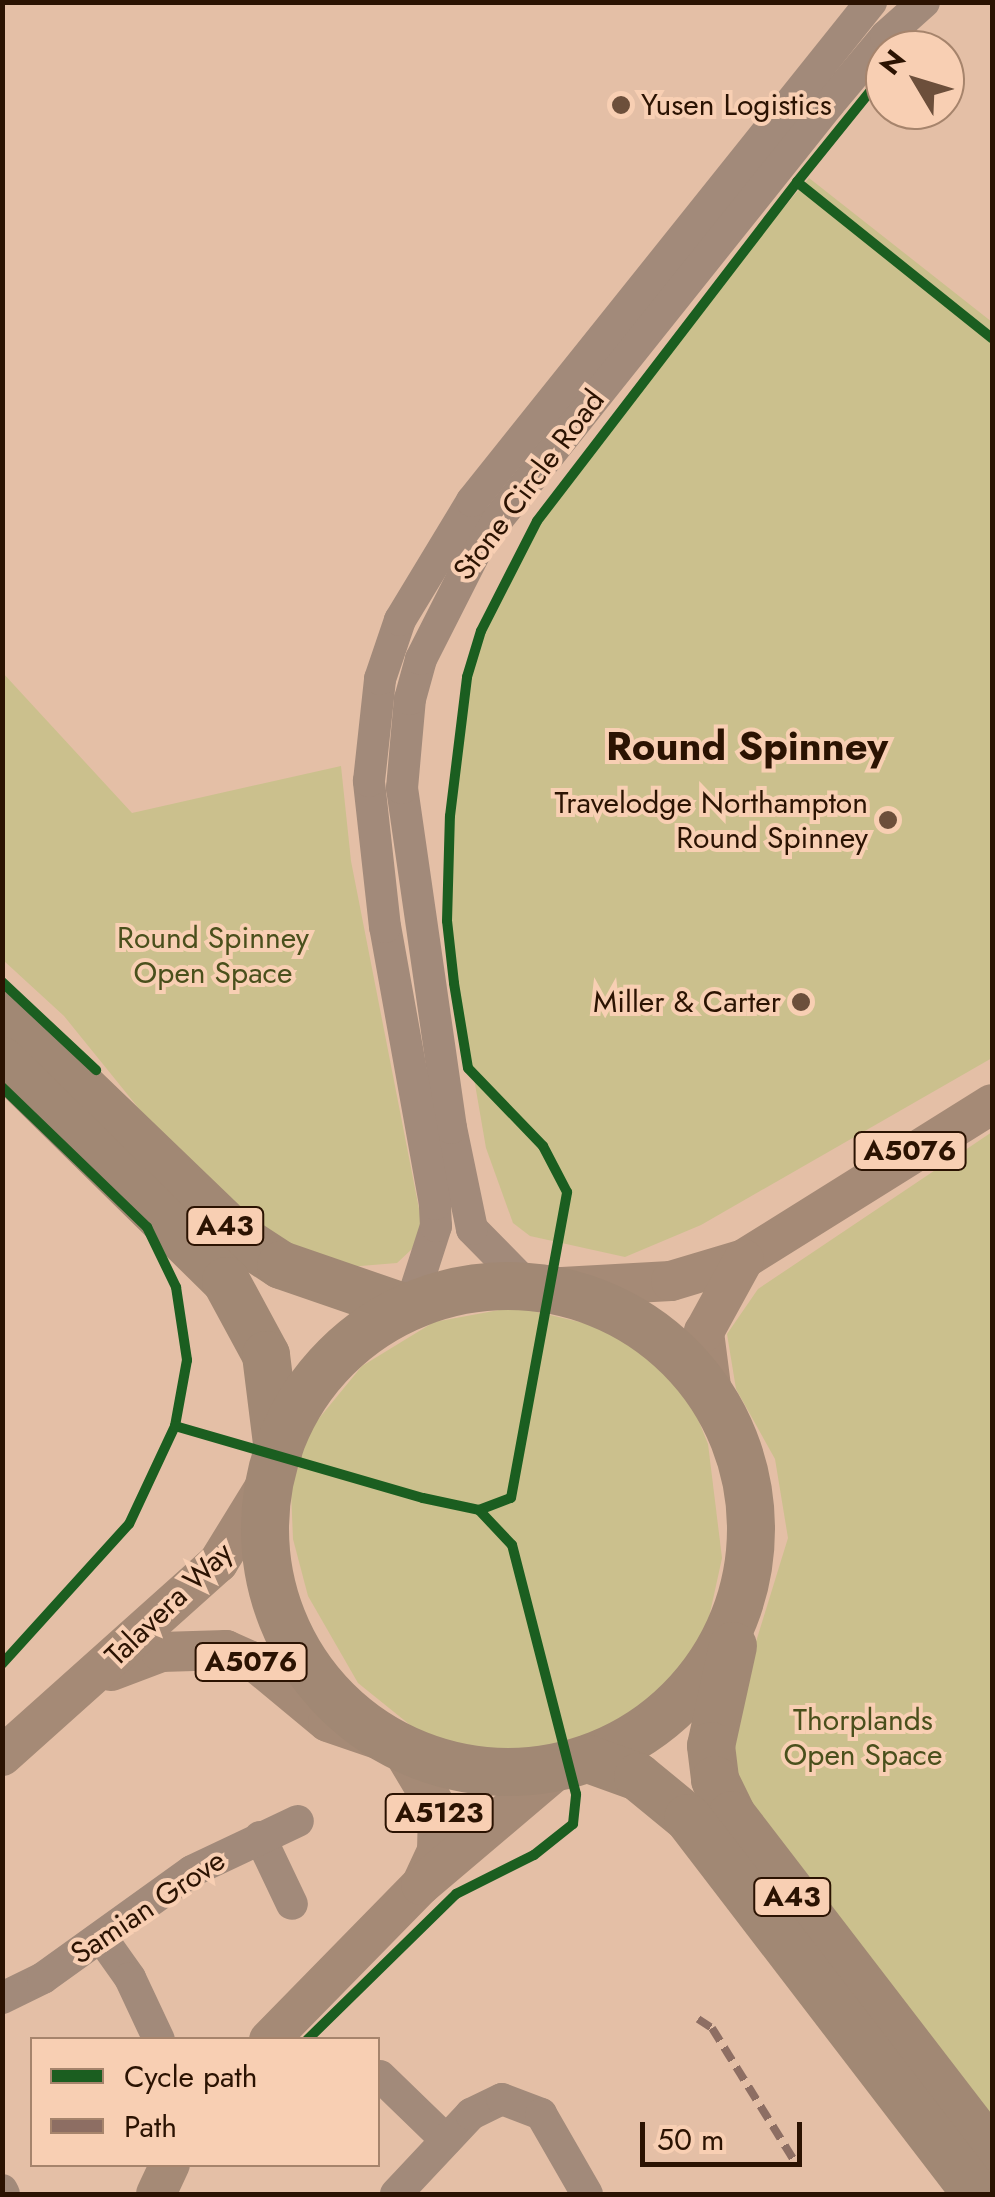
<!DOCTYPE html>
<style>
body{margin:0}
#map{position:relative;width:995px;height:2197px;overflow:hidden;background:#e4bfa6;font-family:Jost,sans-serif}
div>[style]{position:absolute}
.green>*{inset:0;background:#cbc08d}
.minor>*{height:32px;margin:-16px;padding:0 16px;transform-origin:16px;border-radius:16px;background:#a28a7a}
.major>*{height:40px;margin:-20px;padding:0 20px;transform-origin:20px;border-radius:20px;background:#a58a76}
.highway>*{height:48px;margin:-24px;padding:0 24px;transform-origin:24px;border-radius:24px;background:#a18874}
.highway>.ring{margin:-24px;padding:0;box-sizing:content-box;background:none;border:48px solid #a18874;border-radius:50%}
.quiet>*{height:8px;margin-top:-4px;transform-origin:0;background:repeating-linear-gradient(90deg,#8d6e63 0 15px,transparent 0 23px)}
.cycleway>*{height:10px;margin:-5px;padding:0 5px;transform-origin:5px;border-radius:5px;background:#1b5e20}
.dots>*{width:28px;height:28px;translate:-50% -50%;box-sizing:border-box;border:5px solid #f8cfb3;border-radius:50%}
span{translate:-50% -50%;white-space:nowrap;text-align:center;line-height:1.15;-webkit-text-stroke:8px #f8cfb3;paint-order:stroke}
.shield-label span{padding:2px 8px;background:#f8cfb3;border:2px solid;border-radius:8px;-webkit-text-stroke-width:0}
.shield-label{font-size:28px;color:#2b1302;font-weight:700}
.poi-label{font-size:30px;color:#2b1302}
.left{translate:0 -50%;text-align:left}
.right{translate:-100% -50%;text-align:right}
.street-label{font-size:30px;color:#2b1302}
.park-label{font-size:30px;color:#4a501c}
.district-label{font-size:40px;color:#2b1302;font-weight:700}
.frame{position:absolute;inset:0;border:5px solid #2b1302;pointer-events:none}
.legend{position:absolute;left:30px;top:2037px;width:350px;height:130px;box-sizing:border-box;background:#f8cfb3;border:2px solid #a6846c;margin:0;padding:12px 18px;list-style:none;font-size:30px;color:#2b1302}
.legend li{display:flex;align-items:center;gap:20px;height:50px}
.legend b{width:50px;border:2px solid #a6846c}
.north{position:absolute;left:865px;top:30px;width:100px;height:100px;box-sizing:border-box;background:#f8cfb3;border:2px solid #a6846c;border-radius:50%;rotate:308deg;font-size:28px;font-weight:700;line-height:40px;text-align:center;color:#2b1302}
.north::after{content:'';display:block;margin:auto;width:35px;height:45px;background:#6c4f3b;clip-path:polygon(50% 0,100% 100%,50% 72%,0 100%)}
.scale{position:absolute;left:640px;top:2122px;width:162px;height:45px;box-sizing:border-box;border:5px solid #2b1302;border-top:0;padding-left:12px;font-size:30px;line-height:35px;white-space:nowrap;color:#2b1302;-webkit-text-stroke:8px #f8cfb3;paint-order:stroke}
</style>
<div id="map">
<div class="green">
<i style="clip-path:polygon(809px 178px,992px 322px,992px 1058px,701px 1225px,625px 1257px,530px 1236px,513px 1223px,486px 1148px,447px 921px,450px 816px,467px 677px,504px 576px,537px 521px,679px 330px)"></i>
<i style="clip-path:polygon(2px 672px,132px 813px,341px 766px,351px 861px,422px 1224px,412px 1249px,397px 1263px,348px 1267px,295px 1252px,204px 1189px,64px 1016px,3px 960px)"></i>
<i style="clip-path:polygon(992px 1132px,992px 2126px,744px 1801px,729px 1729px,788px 1538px,775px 1459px,736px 1389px,727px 1334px,758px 1289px)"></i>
<i style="clip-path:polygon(516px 1307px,601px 1327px,644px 1352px,689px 1397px,708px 1444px,722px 1558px,708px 1622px,677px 1677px,651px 1705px,572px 1748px,491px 1760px,425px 1737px,358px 1683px,308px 1596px,293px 1539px,291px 1491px,307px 1433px,362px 1366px,434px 1322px)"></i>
</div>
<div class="minor">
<i style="left:528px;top:1286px;width:80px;rotate:-134.5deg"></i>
<i style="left:472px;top:1229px;width:103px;rotate:-101.7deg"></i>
<i style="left:451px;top:1128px;width:344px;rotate:-98.2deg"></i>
<i style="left:402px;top:788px;width:89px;rotate:-84.9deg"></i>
<i style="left:410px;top:699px;width:41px;rotate:-74.6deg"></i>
<i style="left:421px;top:659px;width:135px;rotate:-63.1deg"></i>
<i style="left:482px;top:539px;width:556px;rotate:-51.42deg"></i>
<i style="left:829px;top:104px;width:89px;rotate:-50deg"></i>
<i style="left:886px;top:36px;width:51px;rotate:-41.8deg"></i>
<i style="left:410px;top:1307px;width:85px;rotate:-72.2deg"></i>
<i style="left:436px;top:1226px;width:22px;rotate:-93deg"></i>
<i style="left:435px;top:1204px;width:281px;rotate:-100.2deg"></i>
<i style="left:385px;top:927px;width:147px;rotate:-96.3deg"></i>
<i style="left:369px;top:781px;width:103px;rotate:-83.8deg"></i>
<i style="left:380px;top:679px;width:62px;rotate:-71.3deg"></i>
<i style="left:400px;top:620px;width:139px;rotate:-58.8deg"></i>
<i style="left:472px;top:501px;width:639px;rotate:-51.35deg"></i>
<i style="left:260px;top:1837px;width:74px;rotate:64.5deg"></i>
<i style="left:101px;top:1937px;width:50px;rotate:54.7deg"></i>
<i style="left:130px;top:1978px;width:68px;rotate:64.9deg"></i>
<i style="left:2px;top:1998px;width:46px;rotate:-26deg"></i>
<i style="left:43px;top:1978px;width:183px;rotate:-35.7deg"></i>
<i style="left:192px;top:1871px;width:117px;rotate:-25.3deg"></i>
<i style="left:380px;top:2076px;width:92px;rotate:44.1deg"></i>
<i style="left:2px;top:2190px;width:4px;rotate:63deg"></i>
<i style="left:396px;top:2194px;width:110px;rotate:-46.8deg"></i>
<i style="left:471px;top:2114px;width:34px;rotate:-26deg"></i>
<i style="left:502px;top:2099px;width:42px;rotate:21deg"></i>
<i style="left:541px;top:2114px;width:92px;rotate:60.1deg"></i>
</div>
<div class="major">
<i style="left:544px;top:1288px;width:127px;rotate:-3.2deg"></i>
<i style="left:671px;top:1281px;width:76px;rotate:-16.8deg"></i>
<i style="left:744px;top:1259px;width:292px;rotate:-32deg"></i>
<i style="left:712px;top:1394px;width:63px;rotate:-97.4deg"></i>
<i style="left:704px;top:1332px;width:83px;rotate:-61.3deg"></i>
<i style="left:111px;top:1671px;width:53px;rotate:-20.8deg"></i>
<i style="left:161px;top:1652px;width:65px;rotate:-1.8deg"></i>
<i style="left:226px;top:1650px;width:36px;rotate:24deg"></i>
<i style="left:259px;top:1665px;width:89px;rotate:39.6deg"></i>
<i style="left:328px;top:1722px;width:68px;rotate:19deg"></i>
<i style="left:401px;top:1748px;width:72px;rotate:59.2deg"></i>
<i style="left:438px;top:1810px;width:41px;rotate:91.4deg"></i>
<i style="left:437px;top:1851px;width:33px;rotate:115deg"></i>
<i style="left:2px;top:1756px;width:290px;rotate:-41.8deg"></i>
<i style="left:218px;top:1563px;width:101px;rotate:-58.4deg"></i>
<i style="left:269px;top:2040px;width:217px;rotate:-45.6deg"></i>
<i style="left:421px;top:1885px;width:182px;rotate:-40.3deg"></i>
<i style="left:156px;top:2194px;width:33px;rotate:-65deg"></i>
</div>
<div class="highway">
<i style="left:2px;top:1010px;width:327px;rotate:43.9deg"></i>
<i style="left:238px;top:1237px;width:51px;rotate:33.1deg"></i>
<i style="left:281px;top:1265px;width:132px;rotate:19deg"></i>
<i style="left:2px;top:1061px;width:314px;rotate:44.5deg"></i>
<i style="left:226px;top:1281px;width:84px;rotate:61.6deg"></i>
<i style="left:266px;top:1355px;width:98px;rotate:82.9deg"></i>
<i class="ring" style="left:265px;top:1286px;width:438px;height:438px"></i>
<i style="left:733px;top:1646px;width:102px;rotate:102.4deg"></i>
<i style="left:711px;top:1746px;width:34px;rotate:83deg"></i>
<i style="left:715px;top:1780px;width:39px;rotate:64deg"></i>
<i style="left:732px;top:1815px;width:427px;rotate:52.5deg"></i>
<i style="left:588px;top:1759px;width:53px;rotate:19.8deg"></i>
<i style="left:638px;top:1777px;width:65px;rotate:39.4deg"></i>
<i style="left:688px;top:1818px;width:474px;rotate:52.5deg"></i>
</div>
<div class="quiet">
<i style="left:698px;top:2019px;width:17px;rotate:33deg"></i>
<i style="left:712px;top:2028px;width:158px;rotate:58.2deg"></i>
</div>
<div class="cycleway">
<i style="left:797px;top:182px;width:140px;rotate:-51.1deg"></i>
<i style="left:2px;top:982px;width:129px;rotate:43.1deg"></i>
<i style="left:2px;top:1087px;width:202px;rotate:44deg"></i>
<i style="left:147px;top:1227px;width:67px;rotate:64.2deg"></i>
<i style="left:176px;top:1287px;width:74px;rotate:81.4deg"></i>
<i style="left:187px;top:1360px;width:67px;rotate:100.3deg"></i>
<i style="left:175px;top:1426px;width:108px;rotate:115.1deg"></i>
<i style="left:129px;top:1524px;width:189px;rotate:132.2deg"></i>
<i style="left:175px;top:1426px;width:258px;rotate:16.2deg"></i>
<i style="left:423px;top:1498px;width:57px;rotate:12.1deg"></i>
<i style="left:479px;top:1510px;width:34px;rotate:-21deg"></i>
<i style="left:511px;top:1498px;width:311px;rotate:-79.6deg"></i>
<i style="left:567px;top:1192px;width:52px;rotate:-117.6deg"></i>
<i style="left:543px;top:1146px;width:108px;rotate:-133.9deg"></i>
<i style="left:468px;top:1068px;width:86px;rotate:-99.4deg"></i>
<i style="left:454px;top:983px;width:62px;rotate:-96.4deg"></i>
<i style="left:447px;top:921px;width:105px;rotate:-88.4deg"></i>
<i style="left:450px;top:816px;width:140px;rotate:-83deg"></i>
<i style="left:467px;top:677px;width:48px;rotate:-73.1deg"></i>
<i style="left:481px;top:631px;width:123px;rotate:-63deg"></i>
<i style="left:537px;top:521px;width:427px;rotate:-52.5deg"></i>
<i style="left:797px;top:182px;width:250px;rotate:38.7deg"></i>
<i style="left:307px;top:2040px;width:209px;rotate:-44.4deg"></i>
<i style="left:456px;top:1894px;width:87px;rotate:-26.6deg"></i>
<i style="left:534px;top:1855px;width:50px;rotate:-38.5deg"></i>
<i style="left:573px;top:1824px;width:30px;rotate:-84deg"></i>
<i style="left:576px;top:1794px;width:257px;rotate:-104.4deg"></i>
<i style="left:512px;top:1545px;width:48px;rotate:-133.3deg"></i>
</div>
<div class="dots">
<i style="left:621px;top:105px;background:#6c4f3b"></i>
<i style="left:888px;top:820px;background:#6c4f3b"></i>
<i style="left:801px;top:1002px;background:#6c4f3b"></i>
</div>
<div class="shield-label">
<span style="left:910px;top:1151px">A5076</span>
<span style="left:225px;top:1226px">A43</span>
<span style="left:251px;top:1662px">A5076</span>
<span style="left:439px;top:1813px">A5123</span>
<span style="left:792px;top:1897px">A43</span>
</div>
<div class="poi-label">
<span class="left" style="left:641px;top:105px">Yusen Logistics</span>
<span class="right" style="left:868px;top:820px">Travelodge Northampton<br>Round Spinney</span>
<span class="right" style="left:781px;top:1002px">Miller &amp; Carter</span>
</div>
<div class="street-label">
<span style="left:529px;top:485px;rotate:-53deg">Stone Circle Road</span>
<span style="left:169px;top:1604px;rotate:-44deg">Talavera Way</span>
<span style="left:148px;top:1907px;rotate:-34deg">Samian Grove</span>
</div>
<div class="park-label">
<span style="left:213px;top:955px">Round Spinney<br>Open Space</span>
<span style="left:863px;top:1737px">Thorplands<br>Open Space</span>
</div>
<div class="district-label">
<span style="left:747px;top:746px">Round Spinney</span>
</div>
<div class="frame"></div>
<ul class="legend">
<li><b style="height:12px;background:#1b5e20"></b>Cycle path</li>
<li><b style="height:12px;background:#8d6e63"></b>Path</li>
</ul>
<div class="north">N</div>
<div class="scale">50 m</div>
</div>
